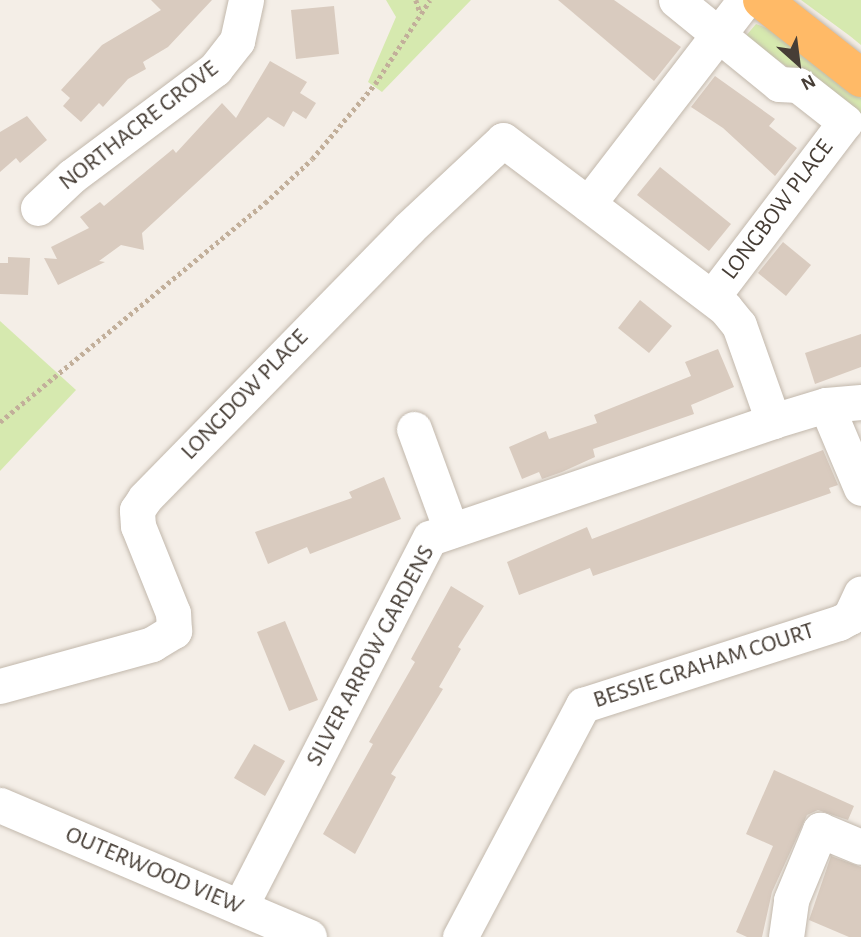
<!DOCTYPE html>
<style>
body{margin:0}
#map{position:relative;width:861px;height:937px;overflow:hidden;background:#f4eee7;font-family:"Alegreya Sans",sans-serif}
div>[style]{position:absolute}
.green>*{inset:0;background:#d6e9af}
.building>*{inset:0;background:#d9cbbf}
.path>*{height:4.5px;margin-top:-2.25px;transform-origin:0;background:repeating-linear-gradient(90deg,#c2af9a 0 3.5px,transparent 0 7px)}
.roads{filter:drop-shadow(0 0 2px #c2b8ac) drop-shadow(0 0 2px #c2b8ac)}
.minor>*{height:35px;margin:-17.5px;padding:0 17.5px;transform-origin:17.5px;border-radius:17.5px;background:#fff}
.highway>*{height:38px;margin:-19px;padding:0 19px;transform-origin:19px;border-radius:19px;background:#ffba67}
span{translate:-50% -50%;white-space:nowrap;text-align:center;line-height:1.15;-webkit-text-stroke:7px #fff;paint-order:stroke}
.street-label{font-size:24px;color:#473e36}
.north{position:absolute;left:763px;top:28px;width:70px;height:70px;-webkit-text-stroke:5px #fff;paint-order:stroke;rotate:152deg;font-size:19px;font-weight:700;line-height:28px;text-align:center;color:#473e36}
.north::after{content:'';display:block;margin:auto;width:24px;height:32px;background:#473e36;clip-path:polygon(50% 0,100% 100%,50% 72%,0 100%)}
</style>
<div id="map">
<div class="green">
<i style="clip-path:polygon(386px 0,471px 0,382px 92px,368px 82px,396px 17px)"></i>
<i style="clip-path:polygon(801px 0,861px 0,861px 45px,850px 36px)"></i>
<i style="clip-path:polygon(756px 24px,774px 31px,861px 98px,861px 119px,745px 37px)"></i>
<i style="clip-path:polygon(0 321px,76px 390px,0 471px)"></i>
</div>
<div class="building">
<i style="clip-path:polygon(151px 0,212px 0,168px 47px,143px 62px,146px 69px,128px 79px,103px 107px,99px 103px,81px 122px,63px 106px,70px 98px,61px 90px,102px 45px,161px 10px)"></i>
<i style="clip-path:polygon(558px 0,614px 0,681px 47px,654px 81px)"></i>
<i style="clip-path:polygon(334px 6px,339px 54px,296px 59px,291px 10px)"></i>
<i style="clip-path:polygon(270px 61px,307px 82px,300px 93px,316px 103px,306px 119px,293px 111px,284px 127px,268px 117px,142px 233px,144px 250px,121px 245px,99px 261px,105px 262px,58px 285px,44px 258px,57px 259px,51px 247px,89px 228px,80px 217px,100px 202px,104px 206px,173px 149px,176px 153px,222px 103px,236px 118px)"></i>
<i style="clip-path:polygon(715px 76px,775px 119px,769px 126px,797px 148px,775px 176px,723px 128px,691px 107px)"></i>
<i style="clip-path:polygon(27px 116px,47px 140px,20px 163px,16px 158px,0 172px,0 132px)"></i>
<i style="clip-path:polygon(660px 167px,731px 224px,709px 251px,637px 195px)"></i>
<i style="clip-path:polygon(783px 242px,811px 265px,786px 296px,758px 273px)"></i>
<i style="clip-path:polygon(8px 257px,30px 258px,28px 295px,0 294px,0 263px,8px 263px)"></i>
<i style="clip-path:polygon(640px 300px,672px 326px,649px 353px,618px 328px)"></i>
<i style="clip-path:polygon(861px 334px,861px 367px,815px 384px,805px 353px)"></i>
<i style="clip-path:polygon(718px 349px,734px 387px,691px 405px,694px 414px,593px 449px,595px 457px,562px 472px,542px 479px,539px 472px,522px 479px,509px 447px,546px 431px,549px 439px,597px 423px,594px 415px,691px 376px,685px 362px)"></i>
<i style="clip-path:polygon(823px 450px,838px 485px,829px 488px,831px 493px,593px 576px,590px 568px,519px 595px,507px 562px,587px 527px,592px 539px)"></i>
<i style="clip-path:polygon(384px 477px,401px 519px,310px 554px,307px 547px,268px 564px,255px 532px,352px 498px,349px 492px)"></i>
<i style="clip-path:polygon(451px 586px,484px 606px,458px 647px,461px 649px,439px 687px,443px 689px,391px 774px,396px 777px,355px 854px,323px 834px,373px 744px,369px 742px,415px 662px,411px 659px)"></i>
<i style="clip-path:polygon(285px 621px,318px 700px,289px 711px,257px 632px)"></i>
<i style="clip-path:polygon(254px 744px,285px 761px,265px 796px,234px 778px)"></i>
<i style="clip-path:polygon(774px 770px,854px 806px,848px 820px,818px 810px,807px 815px,772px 892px,762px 937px,747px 937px,736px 932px,773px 846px,746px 834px)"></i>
<i style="clip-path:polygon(831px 856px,861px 867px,861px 937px,849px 937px,809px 920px)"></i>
</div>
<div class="path">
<i style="left:416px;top:0;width:13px;rotate:72deg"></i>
<i style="left:0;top:422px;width:344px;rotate:-39.6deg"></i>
<i style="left:265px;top:203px;width:64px;rotate:-43.1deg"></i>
<i style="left:312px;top:159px;width:98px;rotate:-50deg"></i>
<i style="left:375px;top:84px;width:100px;rotate:-56.8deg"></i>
</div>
<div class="roads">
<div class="minor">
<i style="left:676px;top:0;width:133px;rotate:39.2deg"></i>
<i style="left:779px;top:84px;width:19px;rotate:3deg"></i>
<i style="left:798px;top:85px;width:60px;rotate:38.2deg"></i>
<i style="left:845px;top:122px;width:220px;rotate:127.2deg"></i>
<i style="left:745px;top:0;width:257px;rotate:127.6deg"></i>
<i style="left:588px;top:204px;width:172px;rotate:37.2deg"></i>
<i style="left:725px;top:308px;width:22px;rotate:51deg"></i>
<i style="left:739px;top:325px;width:102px;rotate:70.5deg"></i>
<i style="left:773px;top:421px;width:55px;rotate:-16.8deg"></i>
<i style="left:826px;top:405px;width:35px;rotate:-5deg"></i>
<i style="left:38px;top:208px;width:47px;rotate:-43.3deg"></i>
<i style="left:72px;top:176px;width:179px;rotate:-36.8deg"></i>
<i style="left:215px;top:69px;width:36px;rotate:-52deg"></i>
<i style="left:237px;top:41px;width:42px;rotate:-77.6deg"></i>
<i style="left:826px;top:405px;width:90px;rotate:67.1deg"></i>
<i style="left:414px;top:429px;width:108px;rotate:69.9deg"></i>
<i style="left:0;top:686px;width:158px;rotate:-15.4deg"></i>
<i style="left:152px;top:644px;width:26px;rotate:-31deg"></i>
<i style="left:174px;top:631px;width:18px;rotate:-93deg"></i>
<i style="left:173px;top:613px;width:94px;rotate:-111.9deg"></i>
<i style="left:138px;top:526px;width:16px;rotate:-94deg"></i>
<i style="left:137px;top:510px;width:14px;rotate:-56deg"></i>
<i style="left:145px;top:498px;width:376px;rotate:-45.6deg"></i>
<i style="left:408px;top:229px;width:130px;rotate:-43.1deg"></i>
<i style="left:503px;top:140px;width:106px;rotate:37deg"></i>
<i style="left:0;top:805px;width:336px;rotate:23.1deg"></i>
<i style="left:240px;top:907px;width:415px;rotate:-62.8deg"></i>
<i style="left:430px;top:538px;width:362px;rotate:-18.8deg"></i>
<i style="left:460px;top:937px;width:263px;rotate:-62.1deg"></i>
<i style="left:583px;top:705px;width:269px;rotate:-17.8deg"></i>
<i style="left:839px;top:623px;width:13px;rotate:-29deg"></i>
<i style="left:850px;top:617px;width:26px;rotate:-65deg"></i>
<i style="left:786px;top:937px;width:37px;rotate:-82deg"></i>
<i style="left:791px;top:900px;width:76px;rotate:-67.5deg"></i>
<i style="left:820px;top:830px;width:44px;rotate:22.5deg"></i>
</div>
<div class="highway">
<i style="left:762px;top:0;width:126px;rotate:38.2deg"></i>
</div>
</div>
<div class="street-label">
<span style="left:139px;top:126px;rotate:-38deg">NORTHACRE GROVE</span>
<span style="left:778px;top:210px;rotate:-53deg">LONGBOW PLACE</span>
<span style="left:245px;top:395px;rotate:-46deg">LONGDOW PLACE</span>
<span style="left:371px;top:656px;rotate:-62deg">SILVER ARROW GARDENS</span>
<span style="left:704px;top:666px;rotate:-18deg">BESSIE GRAHAM COURT</span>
<span style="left:154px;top:871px;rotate:23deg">OUTERWOOD VIEW</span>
</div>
<div class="north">N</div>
</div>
